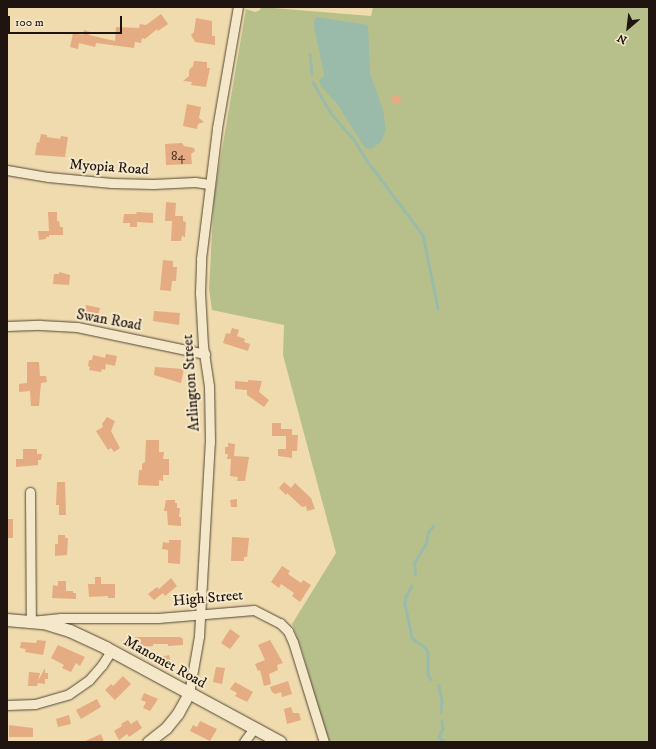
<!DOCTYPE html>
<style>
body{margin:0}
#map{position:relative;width:656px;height:749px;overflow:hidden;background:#efdbad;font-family:"IM FELL DW Pica",serif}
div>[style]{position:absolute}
.green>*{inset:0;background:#b7c08b}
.water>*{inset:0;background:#9abba9}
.stream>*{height:2.5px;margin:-1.25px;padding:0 1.25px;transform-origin:1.25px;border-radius:1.25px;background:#9abba9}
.building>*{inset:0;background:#e5ab82}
.roads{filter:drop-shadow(0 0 1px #534636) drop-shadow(0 0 1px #534636)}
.minor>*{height:9px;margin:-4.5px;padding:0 4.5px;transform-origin:4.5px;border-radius:4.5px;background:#f5e8ca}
.tertiary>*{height:11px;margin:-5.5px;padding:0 5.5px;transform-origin:5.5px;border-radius:5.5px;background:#f5e8ca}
.secondary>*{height:12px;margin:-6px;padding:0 6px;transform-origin:6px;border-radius:6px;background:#f5e8ca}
span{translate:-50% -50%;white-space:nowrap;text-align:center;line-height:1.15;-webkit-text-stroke:4px #f5e8ca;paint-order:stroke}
.number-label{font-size:13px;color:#503a2c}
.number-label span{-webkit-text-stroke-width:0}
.street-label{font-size:15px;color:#1f140f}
.frame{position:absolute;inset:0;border:8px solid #1f140f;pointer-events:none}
.north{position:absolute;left:608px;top:8px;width:40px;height:40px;-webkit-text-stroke:3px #f5e8ca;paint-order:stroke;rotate:208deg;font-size:11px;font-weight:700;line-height:16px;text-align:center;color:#1f140f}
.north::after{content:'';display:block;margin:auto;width:14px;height:18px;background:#1f140f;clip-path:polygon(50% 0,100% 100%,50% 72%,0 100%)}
.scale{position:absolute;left:8px;top:16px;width:114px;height:18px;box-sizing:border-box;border:2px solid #1f140f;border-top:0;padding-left:5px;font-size:12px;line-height:14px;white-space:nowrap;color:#1f140f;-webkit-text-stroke:3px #f5e8ca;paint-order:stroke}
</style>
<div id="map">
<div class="green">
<i style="clip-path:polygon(261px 7px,371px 16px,373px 7px,649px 7px,649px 742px,330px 742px,321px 719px,302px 650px,292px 624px,336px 553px,283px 355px,284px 325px,212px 310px,209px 289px,214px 196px,246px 9px,255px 12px,260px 10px)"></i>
</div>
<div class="water">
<i style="clip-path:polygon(316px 17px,368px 25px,370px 73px,383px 110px,386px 130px,381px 142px,371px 149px,365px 148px,338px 105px,321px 86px,319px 80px,323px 77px,324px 74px,314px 27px,314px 20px)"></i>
</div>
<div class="stream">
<i style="left:310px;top:54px;width:20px;rotate:84deg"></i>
<i style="left:313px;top:82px;width:34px;rotate:60deg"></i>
<i style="left:330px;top:112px;width:35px;rotate:49deg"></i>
<i style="left:353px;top:138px;width:28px;rotate:58deg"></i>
<i style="left:368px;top:162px;width:91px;rotate:53deg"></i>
<i style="left:423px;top:235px;width:75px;rotate:78.4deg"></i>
<i style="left:415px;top:575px;width:12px;rotate:-95deg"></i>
<i style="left:414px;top:563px;width:23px;rotate:-59deg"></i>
<i style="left:426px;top:543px;width:11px;rotate:-80deg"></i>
<i style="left:428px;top:532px;width:8px;rotate:-50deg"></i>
<i style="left:412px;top:586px;width:13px;rotate:119deg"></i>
<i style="left:406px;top:597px;width:7px;rotate:98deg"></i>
<i style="left:405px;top:604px;width:35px;rotate:78deg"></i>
<i style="left:412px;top:638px;width:17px;rotate:36deg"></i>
<i style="left:426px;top:648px;width:5px;rotate:68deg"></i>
<i style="left:428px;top:653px;width:22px;rotate:90deg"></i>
<i style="left:428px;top:675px;width:5px;rotate:53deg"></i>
<i style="left:439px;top:685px;width:17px;rotate:80deg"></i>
<i style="left:442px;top:702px;width:10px;rotate:96deg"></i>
<i style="left:442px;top:721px;width:8px;rotate:83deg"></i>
<i style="left:443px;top:729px;width:9px;rotate:117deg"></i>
<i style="left:439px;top:737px;width:8px;rotate:40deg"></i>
</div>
<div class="building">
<i style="clip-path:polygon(161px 14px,168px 24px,158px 31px,157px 29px,145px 39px,142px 38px,141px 43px,135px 42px,134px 48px,96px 43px,95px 47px,79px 43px,78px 49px,70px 47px,73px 33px,83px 35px,84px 30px,90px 32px,89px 35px,115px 41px,116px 27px,139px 28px,140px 24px,146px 25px)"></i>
<i style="clip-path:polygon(196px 18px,212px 21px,212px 36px,215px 36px,215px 45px,195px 42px,191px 35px,194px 32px)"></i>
<i style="clip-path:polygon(194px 61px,207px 62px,207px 68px,210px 68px,206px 87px,191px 85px,192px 82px,183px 81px,189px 76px,189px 70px,193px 66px)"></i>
<i style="clip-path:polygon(398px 94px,402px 102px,394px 105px,391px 97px)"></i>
<i style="clip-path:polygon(187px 104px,201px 107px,199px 118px,204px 122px,198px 124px,197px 129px,183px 126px)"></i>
<i style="clip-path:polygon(41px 134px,47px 135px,47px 137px,60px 139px,61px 136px,68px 137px,65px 157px,35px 155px,37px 142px,39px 143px)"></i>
<i style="clip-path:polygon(182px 143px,184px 146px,194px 148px,195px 151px,191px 154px,192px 164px,166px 165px,165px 144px)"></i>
<i style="clip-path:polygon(166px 202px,176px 203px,175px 216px,183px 216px,183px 221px,186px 222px,185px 237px,182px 236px,181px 241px,171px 241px,172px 221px,165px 221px)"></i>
<i style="clip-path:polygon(48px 212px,57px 212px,57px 221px,59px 221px,60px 227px,63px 227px,63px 235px,49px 235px,49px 237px,46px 237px,46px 239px,39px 240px,38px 231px,49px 231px)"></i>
<i style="clip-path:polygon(136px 212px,153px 213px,153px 223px,137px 222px,137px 227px,130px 227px,130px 223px,123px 223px,124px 214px,137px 214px)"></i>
<i style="clip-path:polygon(163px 260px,173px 261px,173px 267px,177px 267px,176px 281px,172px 281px,171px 291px,160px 290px)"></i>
<i style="clip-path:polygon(59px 272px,70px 275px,69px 285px,53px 284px,54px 274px,59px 274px)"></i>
<i style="clip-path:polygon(86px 305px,100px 308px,98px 316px,84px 315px)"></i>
<i style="clip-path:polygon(154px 311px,180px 313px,179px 325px,153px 321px)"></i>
<i style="clip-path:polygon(232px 328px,239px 330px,237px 336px,245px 339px,244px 342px,250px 344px,248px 351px,223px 343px,226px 333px,230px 334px)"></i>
<i style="clip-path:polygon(106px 354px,117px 356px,115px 366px,106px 364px,105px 370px,102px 369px,101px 372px,89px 370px,90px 367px,88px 366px,89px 360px,92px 360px,93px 355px,105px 358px)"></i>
<i style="clip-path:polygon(27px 362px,39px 362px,40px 376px,46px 376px,47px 382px,41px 383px,39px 406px,31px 406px,30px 391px,19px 392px,19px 384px,27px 383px)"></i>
<i style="clip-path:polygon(155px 367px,184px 369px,181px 383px,154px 375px)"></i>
<i style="clip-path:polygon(248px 380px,262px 381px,259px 392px,269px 400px,264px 407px,247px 395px,247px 390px,235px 389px,235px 381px,248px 382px)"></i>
<i style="clip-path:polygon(107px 417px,115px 421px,111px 431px,120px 448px,114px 452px,111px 448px,108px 450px,96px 431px,103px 427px,102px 424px)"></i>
<i style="clip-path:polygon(272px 423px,281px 423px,281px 429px,292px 429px,292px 435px,298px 435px,297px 451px,292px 451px,292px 458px,278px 456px,278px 449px,286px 449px,286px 436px,272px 436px)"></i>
<i style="clip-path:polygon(146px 440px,159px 440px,159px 452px,164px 452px,163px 459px,169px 459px,169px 475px,163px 475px,163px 481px,159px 480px,159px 486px,138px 485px,139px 470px,142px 470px,142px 464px,145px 462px)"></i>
<i style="clip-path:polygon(228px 443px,235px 444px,234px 456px,249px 457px,245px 481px,237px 481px,238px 477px,230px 476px,231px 459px,227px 459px,228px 454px,225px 454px,225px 447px,228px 447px)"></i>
<i style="clip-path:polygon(23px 449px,37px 449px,37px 454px,42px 454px,41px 460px,38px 460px,38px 465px,16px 467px,16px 459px,23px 459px)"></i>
<i style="clip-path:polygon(57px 482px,65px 482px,66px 515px,59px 515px,59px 505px,56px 505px)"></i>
<i style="clip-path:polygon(284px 482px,291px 488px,295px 483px,311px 498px,315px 509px,307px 511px,306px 506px,302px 507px,287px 493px,286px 495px,279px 488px)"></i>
<i style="clip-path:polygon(237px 499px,237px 507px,231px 507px,230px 500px)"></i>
<i style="clip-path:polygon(166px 500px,175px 500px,175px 503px,177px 503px,177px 508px,180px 508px,179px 517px,181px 517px,181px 526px,168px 525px,167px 511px,164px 511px)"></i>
<i style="clip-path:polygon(7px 519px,13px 519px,13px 538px,7px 538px)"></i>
<i style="clip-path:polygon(58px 535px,65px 535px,65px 538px,68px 538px,67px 555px,55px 556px,55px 544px,58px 544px)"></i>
<i style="clip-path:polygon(232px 537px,249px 538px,247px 557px,244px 557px,244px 561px,231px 561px)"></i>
<i style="clip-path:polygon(169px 540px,181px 540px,180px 564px,168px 563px,168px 550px,162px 549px,163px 542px,169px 543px)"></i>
<i style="clip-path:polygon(282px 566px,290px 571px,288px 574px,301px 583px,303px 580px,311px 585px,300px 602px,292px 596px,294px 593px,281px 584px,279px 588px,271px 582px)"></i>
<i style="clip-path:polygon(95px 577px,101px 577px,101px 584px,115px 584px,115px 598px,108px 598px,108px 596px,89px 597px,88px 584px,95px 584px)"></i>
<i style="clip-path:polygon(171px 578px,177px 586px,165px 596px,163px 593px,154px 600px,148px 594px,157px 587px,159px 589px)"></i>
<i style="clip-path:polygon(58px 581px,66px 581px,66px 591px,73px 591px,73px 593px,76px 593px,76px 599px,52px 598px,53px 585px,58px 586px)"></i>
<i style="clip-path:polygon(230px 629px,240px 636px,230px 649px,221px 643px)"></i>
<i style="clip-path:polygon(135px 637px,180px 637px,183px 639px,183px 645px,168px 646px,168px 644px,153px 644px,153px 646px,141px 647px,141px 645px,135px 645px)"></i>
<i style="clip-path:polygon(37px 640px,46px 641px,43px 655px,25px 652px,26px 649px,20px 648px,21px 642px,36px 643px)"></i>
<i style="clip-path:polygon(270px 640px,283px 663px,277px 665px,278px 670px,269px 674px,271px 684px,264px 686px,260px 670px,258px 671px,255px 664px,265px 660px,258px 645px)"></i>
<i style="clip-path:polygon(58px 645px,85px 657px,80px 666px,76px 663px,71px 672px,62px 668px,64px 665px,51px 658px)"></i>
<i style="clip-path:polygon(169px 655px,171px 664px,164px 666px,161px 657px)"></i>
<i style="clip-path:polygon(216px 667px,225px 668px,222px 684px,213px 682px)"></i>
<i style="clip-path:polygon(45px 668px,45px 673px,48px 673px,48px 679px,45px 679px,45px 684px,38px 683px,37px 686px,28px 686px,29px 672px,40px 673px,38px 681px)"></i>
<i style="clip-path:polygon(123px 676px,131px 684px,115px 700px,105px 690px,111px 684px,113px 686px)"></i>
<i style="clip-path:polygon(288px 681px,292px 694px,282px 697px,281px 692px,275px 694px,272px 692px,270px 687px)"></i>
<i style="clip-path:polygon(235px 682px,253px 692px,247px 702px,235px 696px,237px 693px,230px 689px)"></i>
<i style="clip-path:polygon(144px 693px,158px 699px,150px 711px,143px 708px,146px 702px,141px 700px)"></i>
<i style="clip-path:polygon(97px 699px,101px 707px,81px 719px,76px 710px)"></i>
<i style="clip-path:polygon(291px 707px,293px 713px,299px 713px,301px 720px,287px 724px,284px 709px)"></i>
<i style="clip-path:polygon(69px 715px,71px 724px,58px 727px,56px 719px)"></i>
<i style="clip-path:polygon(128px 720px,131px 724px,137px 720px,142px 728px,129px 737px,127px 734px,119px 740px,114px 731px,122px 726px,121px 724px)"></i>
<i style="clip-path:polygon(200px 721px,217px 729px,210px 741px,190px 731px,193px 725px,197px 727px)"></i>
<i style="clip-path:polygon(9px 725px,33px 728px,33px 737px,9px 737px)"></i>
<i style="clip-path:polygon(101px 734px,104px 742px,83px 742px)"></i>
</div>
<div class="roads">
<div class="minor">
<i style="left:7px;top:170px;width:42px;rotate:9.7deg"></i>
<i style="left:48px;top:177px;width:64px;rotate:5.4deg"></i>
<i style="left:112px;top:183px;width:41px;rotate:1.4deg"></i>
<i style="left:153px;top:184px;width:42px;rotate:-2.7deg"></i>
<i style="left:195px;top:182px;width:14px;rotate:8deg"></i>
<i style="left:7px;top:326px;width:33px;rotate:-2deg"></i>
<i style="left:40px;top:325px;width:37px;rotate:3deg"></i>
<i style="left:77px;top:327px;width:131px;rotate:11.9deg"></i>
<i style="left:30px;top:492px;width:129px;rotate:89.6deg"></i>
<i style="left:31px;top:621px;width:30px;rotate:-6deg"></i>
<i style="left:61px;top:618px;width:97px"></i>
<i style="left:158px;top:618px;width:96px;rotate:-4.8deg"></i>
<i style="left:254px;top:610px;width:29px;rotate:27deg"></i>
<i style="left:280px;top:623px;width:11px;rotate:45deg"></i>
<i style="left:288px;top:631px;width:12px;rotate:66deg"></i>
<i style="left:293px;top:642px;width:105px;rotate:72.8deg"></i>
<i style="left:189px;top:693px;width:58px;rotate:-80deg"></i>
<i style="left:199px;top:636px;width:194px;rotate:-86.8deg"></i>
<i style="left:210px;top:442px;width:56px;rotate:-91deg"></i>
<i style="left:209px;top:386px;width:40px;rotate:-98.5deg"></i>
<i style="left:203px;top:346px;width:53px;rotate:-93.2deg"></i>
<i style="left:200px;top:293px;width:34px;rotate:-88deg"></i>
<i style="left:201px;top:259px;width:132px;rotate:-83deg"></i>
<i style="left:217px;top:128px;width:123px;rotate:-80.2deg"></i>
<i style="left:7px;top:705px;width:28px;rotate:-2deg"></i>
<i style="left:35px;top:704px;width:35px;rotate:-16deg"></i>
<i style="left:69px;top:694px;width:24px;rotate:-35deg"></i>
<i style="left:89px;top:680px;width:20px;rotate:-49deg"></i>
<i style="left:102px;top:665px;width:17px;rotate:-57deg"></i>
<i style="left:244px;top:742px;width:17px;rotate:-54deg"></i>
</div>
<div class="tertiary">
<i style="left:148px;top:742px;width:23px;rotate:-38deg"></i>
<i style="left:166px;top:728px;width:19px;rotate:-51deg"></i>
<i style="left:178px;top:713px;width:23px;rotate:-61deg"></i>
</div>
<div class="secondary">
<i style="left:7px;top:620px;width:37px;rotate:5deg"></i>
<i style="left:44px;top:623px;width:27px;rotate:17deg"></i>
<i style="left:70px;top:631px;width:40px;rotate:25deg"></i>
<i style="left:106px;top:648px;width:198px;rotate:28.4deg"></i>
</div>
</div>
<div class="number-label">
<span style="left:178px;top:156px">84</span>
</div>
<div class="street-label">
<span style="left:109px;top:167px;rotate:4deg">Myopia Road</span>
<span style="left:109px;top:320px;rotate:10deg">Swan Road</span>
<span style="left:191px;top:383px;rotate:-94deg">Arlington Street</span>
<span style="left:208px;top:598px;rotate:-5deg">High Street</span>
<span style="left:165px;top:662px;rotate:29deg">Manomet Road</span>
</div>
<div class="frame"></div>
<div class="north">N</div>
<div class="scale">100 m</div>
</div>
